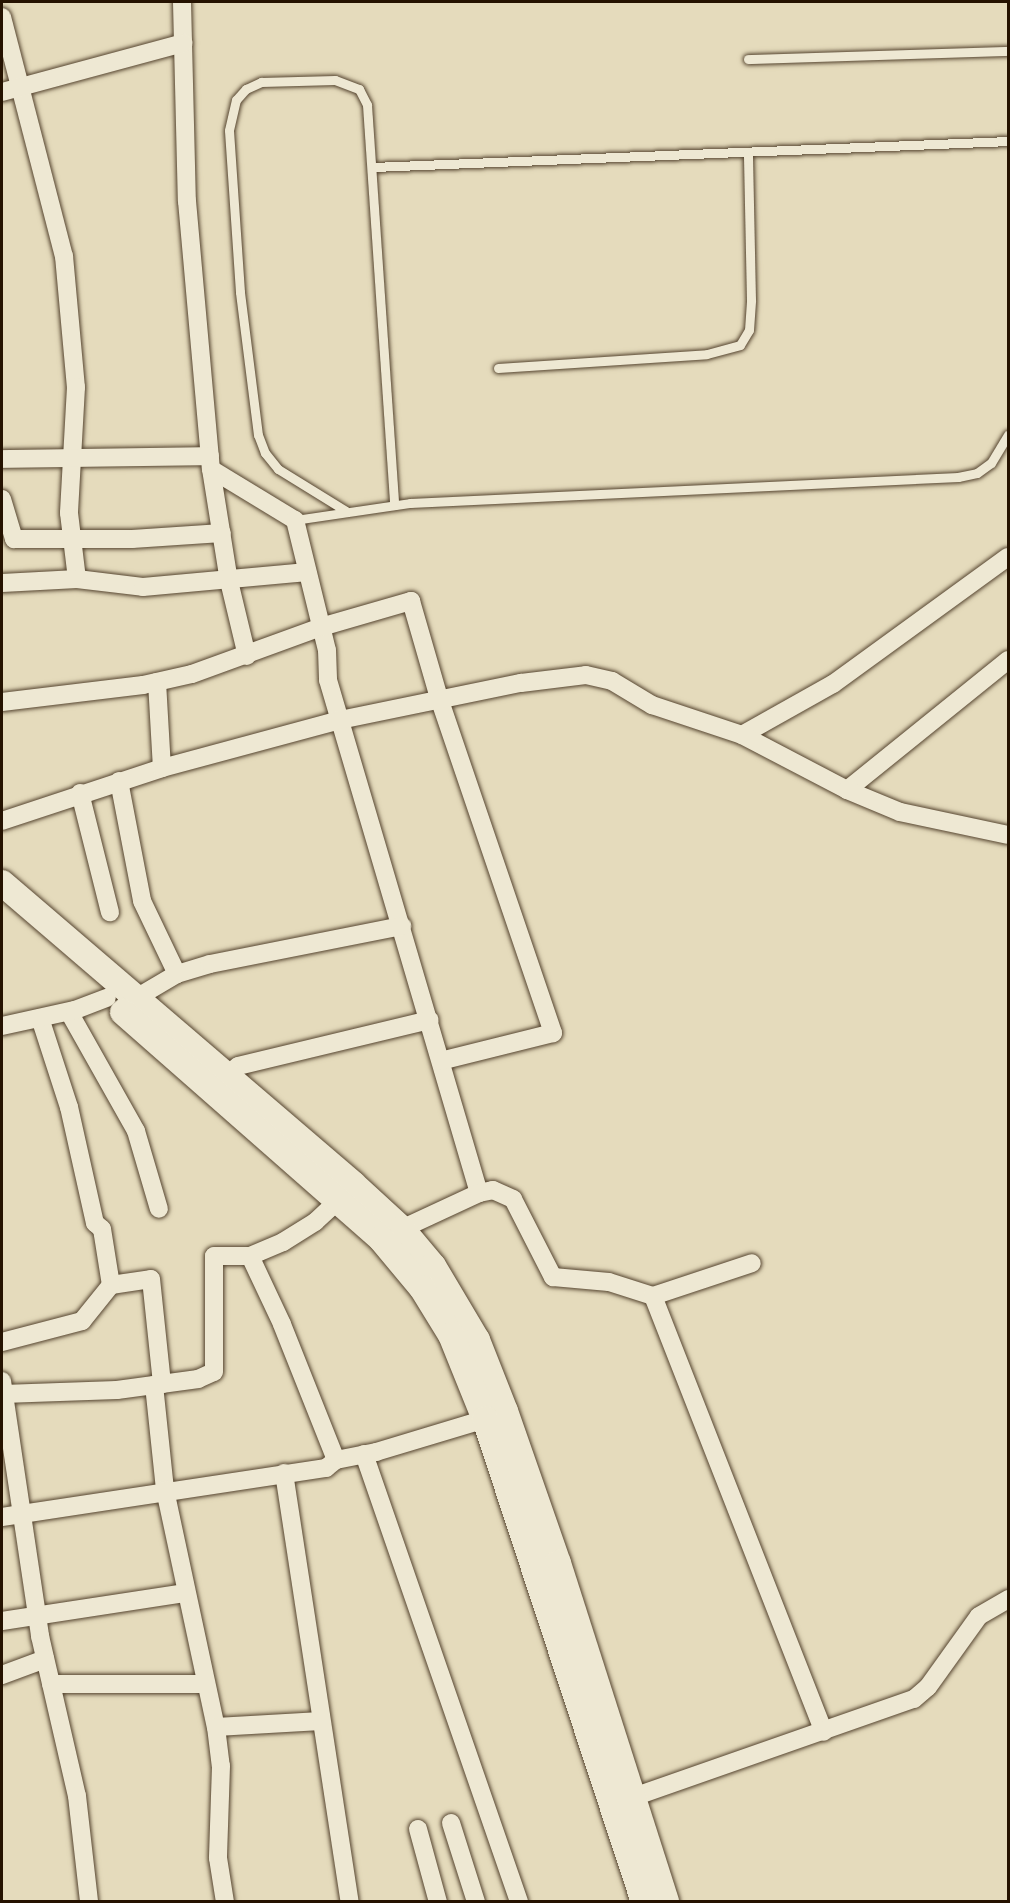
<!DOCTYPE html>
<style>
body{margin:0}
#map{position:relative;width:1010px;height:1903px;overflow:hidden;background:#e5dbbc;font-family:"Old Standard TT",serif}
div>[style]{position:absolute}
.roads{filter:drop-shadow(0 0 2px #55442f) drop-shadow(0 0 2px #55442f)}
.lane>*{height:9px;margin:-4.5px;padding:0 4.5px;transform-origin:4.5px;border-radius:4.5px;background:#eee8d3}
.street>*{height:18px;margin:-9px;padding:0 9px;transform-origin:9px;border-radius:9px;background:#eee8d3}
.secondary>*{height:26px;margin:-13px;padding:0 13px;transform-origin:13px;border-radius:13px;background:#eee8d3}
span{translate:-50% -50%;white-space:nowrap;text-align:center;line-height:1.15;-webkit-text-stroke:4.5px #eee8d3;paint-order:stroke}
.frame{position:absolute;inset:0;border:3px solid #251200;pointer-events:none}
</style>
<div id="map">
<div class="roads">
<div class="lane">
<i style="left:748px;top:59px;width:260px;rotate:-1.8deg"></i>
<i style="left:373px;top:167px;width:636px;rotate:-2.34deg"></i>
<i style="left:498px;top:368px;width:209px;rotate:-3.8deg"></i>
<i style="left:707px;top:354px;width:34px;rotate:-15deg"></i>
<i style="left:740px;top:345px;width:17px;rotate:-59deg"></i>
<i style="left:749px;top:330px;width:30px;rotate:-86deg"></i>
<i style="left:751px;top:300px;width:147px;rotate:-91.2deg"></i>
<i style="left:346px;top:511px;width:80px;rotate:-148.3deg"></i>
<i style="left:278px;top:469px;width:21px;rotate:-129deg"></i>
<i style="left:265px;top:453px;width:19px;rotate:-111deg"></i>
<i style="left:258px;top:435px;width:144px;rotate:-97.2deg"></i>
<i style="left:240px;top:292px;width:162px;rotate:-93.9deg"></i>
<i style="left:229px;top:130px;width:31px;rotate:-77deg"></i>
<i style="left:236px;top:100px;width:15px;rotate:-48deg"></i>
<i style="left:246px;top:89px;width:17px;rotate:-25deg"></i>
<i style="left:261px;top:82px;width:74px;rotate:-1.5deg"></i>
<i style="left:335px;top:80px;width:26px;rotate:21deg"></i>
<i style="left:359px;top:89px;width:18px;rotate:63deg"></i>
<i style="left:367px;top:105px;width:401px;rotate:86.1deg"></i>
<i style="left:295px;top:520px;width:116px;rotate:-8.4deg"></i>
<i style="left:410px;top:503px;width:549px;rotate:-2.72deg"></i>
<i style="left:958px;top:477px;width:19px;rotate:-12deg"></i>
<i style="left:977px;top:473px;width:17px;rotate:-36deg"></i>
<i style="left:991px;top:463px;width:33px;rotate:-59deg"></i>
</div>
<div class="street">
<i style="left:182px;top:2px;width:199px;rotate:88.6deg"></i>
<i style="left:187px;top:201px;width:269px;rotate:84.9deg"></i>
<i style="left:211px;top:469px;width:98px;rotate:31.3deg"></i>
<i style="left:295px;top:520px;width:134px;rotate:76.2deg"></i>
<i style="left:327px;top:650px;width:30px;rotate:88deg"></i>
<i style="left:328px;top:680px;width:535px;rotate:73.6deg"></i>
<i style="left:479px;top:1193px;width:95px;rotate:155.1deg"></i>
<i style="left:2px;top:17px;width:247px;rotate:75.5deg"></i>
<i style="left:64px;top:256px;width:132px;rotate:84.8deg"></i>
<i style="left:76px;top:387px;width:126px;rotate:93.2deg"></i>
<i style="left:69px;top:513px;width:66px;rotate:83.1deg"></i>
<i style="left:2px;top:92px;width:188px;rotate:-15.1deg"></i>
<i style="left:2px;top:459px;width:208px;rotate:-0.8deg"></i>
<i style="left:211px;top:469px;width:113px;rotate:80.9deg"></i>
<i style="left:229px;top:581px;width:77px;rotate:76.5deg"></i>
<i style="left:2px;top:499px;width:42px;rotate:73.3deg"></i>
<i style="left:14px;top:539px;width:118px"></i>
<i style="left:132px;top:539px;width:90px;rotate:-3.8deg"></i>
<i style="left:2px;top:583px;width:75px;rotate:-3.1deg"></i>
<i style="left:77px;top:579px;width:66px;rotate:6.9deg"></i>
<i style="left:143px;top:587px;width:165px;rotate:-5.2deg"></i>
<i style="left:157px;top:682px;width:86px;rotate:86.7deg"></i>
<i style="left:2px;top:702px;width:142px;rotate:-6.9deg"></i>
<i style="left:143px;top:685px;width:50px;rotate:-12.7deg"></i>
<i style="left:192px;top:674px;width:137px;rotate:-20deg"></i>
<i style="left:321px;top:627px;width:94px;rotate:-16.1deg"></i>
<i style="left:411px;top:601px;width:101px;rotate:73.9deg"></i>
<i style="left:439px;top:698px;width:354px;rotate:71.2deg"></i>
<i style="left:553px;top:1033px;width:115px;rotate:166deg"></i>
<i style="left:742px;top:735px;width:104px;rotate:-29.3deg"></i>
<i style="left:833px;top:684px;width:216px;rotate:-36deg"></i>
<i style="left:119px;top:781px;width:122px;rotate:79.1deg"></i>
<i style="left:142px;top:901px;width:81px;rotate:64.4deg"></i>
<i style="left:847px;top:790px;width:207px;rotate:-38.9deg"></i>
<i style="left:80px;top:793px;width:123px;rotate:75.9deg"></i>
<i style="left:2px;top:821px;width:169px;rotate:-18.3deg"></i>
<i style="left:162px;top:768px;width:184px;rotate:-15.1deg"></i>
<i style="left:340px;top:720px;width:185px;rotate:-11.6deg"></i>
<i style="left:521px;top:683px;width:65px;rotate:-7deg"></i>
<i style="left:586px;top:675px;width:27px;rotate:13deg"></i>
<i style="left:612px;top:681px;width:47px;rotate:31deg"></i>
<i style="left:652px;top:705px;width:95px;rotate:18.4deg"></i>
<i style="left:742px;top:735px;width:119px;rotate:27.6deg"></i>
<i style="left:847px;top:790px;width:57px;rotate:22.5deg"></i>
<i style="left:900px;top:812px;width:110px;rotate:12deg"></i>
<i style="left:126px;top:1004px;width:59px;rotate:-30.5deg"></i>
<i style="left:177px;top:974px;width:34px;rotate:-17deg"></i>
<i style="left:210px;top:964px;width:196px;rotate:-11.2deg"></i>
<i style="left:69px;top:1012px;width:137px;rotate:60.6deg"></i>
<i style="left:136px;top:1131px;width:81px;rotate:73.6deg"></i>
<i style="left:40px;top:1018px;width:94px;rotate:72deg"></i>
<i style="left:69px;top:1107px;width:119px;rotate:77.4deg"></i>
<i style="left:95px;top:1223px;width:9px;rotate:41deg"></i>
<i style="left:102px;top:1229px;width:57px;rotate:80.9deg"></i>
<i style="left:111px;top:1285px;width:40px;rotate:-8.5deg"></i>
<i style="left:151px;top:1279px;width:106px;rotate:84deg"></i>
<i style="left:2px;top:1026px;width:75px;rotate:-12.4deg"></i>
<i style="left:75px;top:1010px;width:34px;rotate:-21deg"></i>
<i style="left:217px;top:1082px;width:26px;rotate:-37deg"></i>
<i style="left:238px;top:1066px;width:197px;rotate:-13.5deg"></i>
<i style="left:479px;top:1193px;width:14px;rotate:-12deg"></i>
<i style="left:493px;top:1190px;width:22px;rotate:24deg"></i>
<i style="left:513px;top:1199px;width:88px;rotate:62.9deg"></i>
<i style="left:553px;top:1277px;width:56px;rotate:5.1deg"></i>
<i style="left:609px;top:1282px;width:46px;rotate:17.7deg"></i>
<i style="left:653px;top:1296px;width:468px;rotate:68.6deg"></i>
<i style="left:653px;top:1296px;width:104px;rotate:-18.4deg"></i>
<i style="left:2px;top:1342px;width:83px;rotate:-14.7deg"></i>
<i style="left:82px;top:1321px;width:46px;rotate:-51.1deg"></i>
<i style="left:2px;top:1381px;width:258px;rotate:81.5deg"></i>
<i style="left:40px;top:1636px;width:164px;rotate:77deg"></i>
<i style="left:77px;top:1796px;width:107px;rotate:83.5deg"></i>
<i style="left:154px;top:1385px;width:106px;rotate:84deg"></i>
<i style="left:165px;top:1490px;width:242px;rotate:77.9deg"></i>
<i style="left:216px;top:1727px;width:105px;rotate:-3.3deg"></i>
<i style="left:3px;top:1394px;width:114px;rotate:-2deg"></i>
<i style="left:117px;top:1390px;width:82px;rotate:-7.7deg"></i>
<i style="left:198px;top:1379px;width:17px;rotate:-24deg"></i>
<i style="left:214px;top:1372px;width:116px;rotate:-90deg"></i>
<i style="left:214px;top:1256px;width:36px"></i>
<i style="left:250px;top:1256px;width:36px;rotate:-23deg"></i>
<i style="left:283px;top:1242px;width:38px;rotate:-32deg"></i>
<i style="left:315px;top:1222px;width:34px;rotate:-43deg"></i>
<i style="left:364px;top:1454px;width:474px;rotate:70.9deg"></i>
<i style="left:336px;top:1460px;width:41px;rotate:-11.3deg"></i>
<i style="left:376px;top:1452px;width:114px;rotate:-16.8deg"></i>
<i style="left:284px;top:1473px;width:434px;rotate:81.3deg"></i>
<i style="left:2px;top:1517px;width:328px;rotate:-8.6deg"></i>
<i style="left:326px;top:1468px;width:13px;rotate:-39deg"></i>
<i style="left:336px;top:1460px;width:146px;rotate:-111.7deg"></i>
<i style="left:282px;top:1324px;width:75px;rotate:-115.2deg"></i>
<i style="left:2px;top:1621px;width:186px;rotate:-8.7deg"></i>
<i style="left:2px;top:1675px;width:46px;rotate:-20.4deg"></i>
<i style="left:51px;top:1684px;width:155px"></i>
<i style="left:216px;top:1727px;width:39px;rotate:83deg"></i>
<i style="left:221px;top:1766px;width:92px;rotate:91.9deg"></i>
<i style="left:218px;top:1858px;width:45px;rotate:81deg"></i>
<i style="left:622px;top:1801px;width:309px;rotate:-19.3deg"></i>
<i style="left:914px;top:1699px;width:18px;rotate:-41deg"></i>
<i style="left:928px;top:1687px;width:87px;rotate:-54.3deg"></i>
<i style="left:979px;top:1616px;width:34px;rotate:-30deg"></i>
<i style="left:451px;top:1823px;width:83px;rotate:72.4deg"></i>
<i style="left:418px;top:1829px;width:76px;rotate:74.7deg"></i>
</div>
<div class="secondary">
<i style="left:2px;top:883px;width:462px;rotate:40.6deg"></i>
<i style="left:353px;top:1184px;width:67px;rotate:42.6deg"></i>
<i style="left:402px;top:1229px;width:48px;rotate:50deg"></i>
<i style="left:433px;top:1266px;width:86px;rotate:59.3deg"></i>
<i style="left:477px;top:1340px;width:76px;rotate:68.5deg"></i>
<i style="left:505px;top:1411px;width:161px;rotate:70.8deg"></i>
<i style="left:558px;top:1563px;width:356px;rotate:72.3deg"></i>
<i style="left:123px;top:1012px;width:344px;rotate:41.3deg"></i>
<i style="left:381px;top:1239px;width:64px;rotate:50.1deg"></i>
<i style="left:422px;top:1288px;width:55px;rotate:58.3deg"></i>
<i style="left:451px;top:1335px;width:91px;rotate:68deg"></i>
<i style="left:485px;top:1419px;width:508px;rotate:71.78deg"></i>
</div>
</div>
<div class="frame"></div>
</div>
